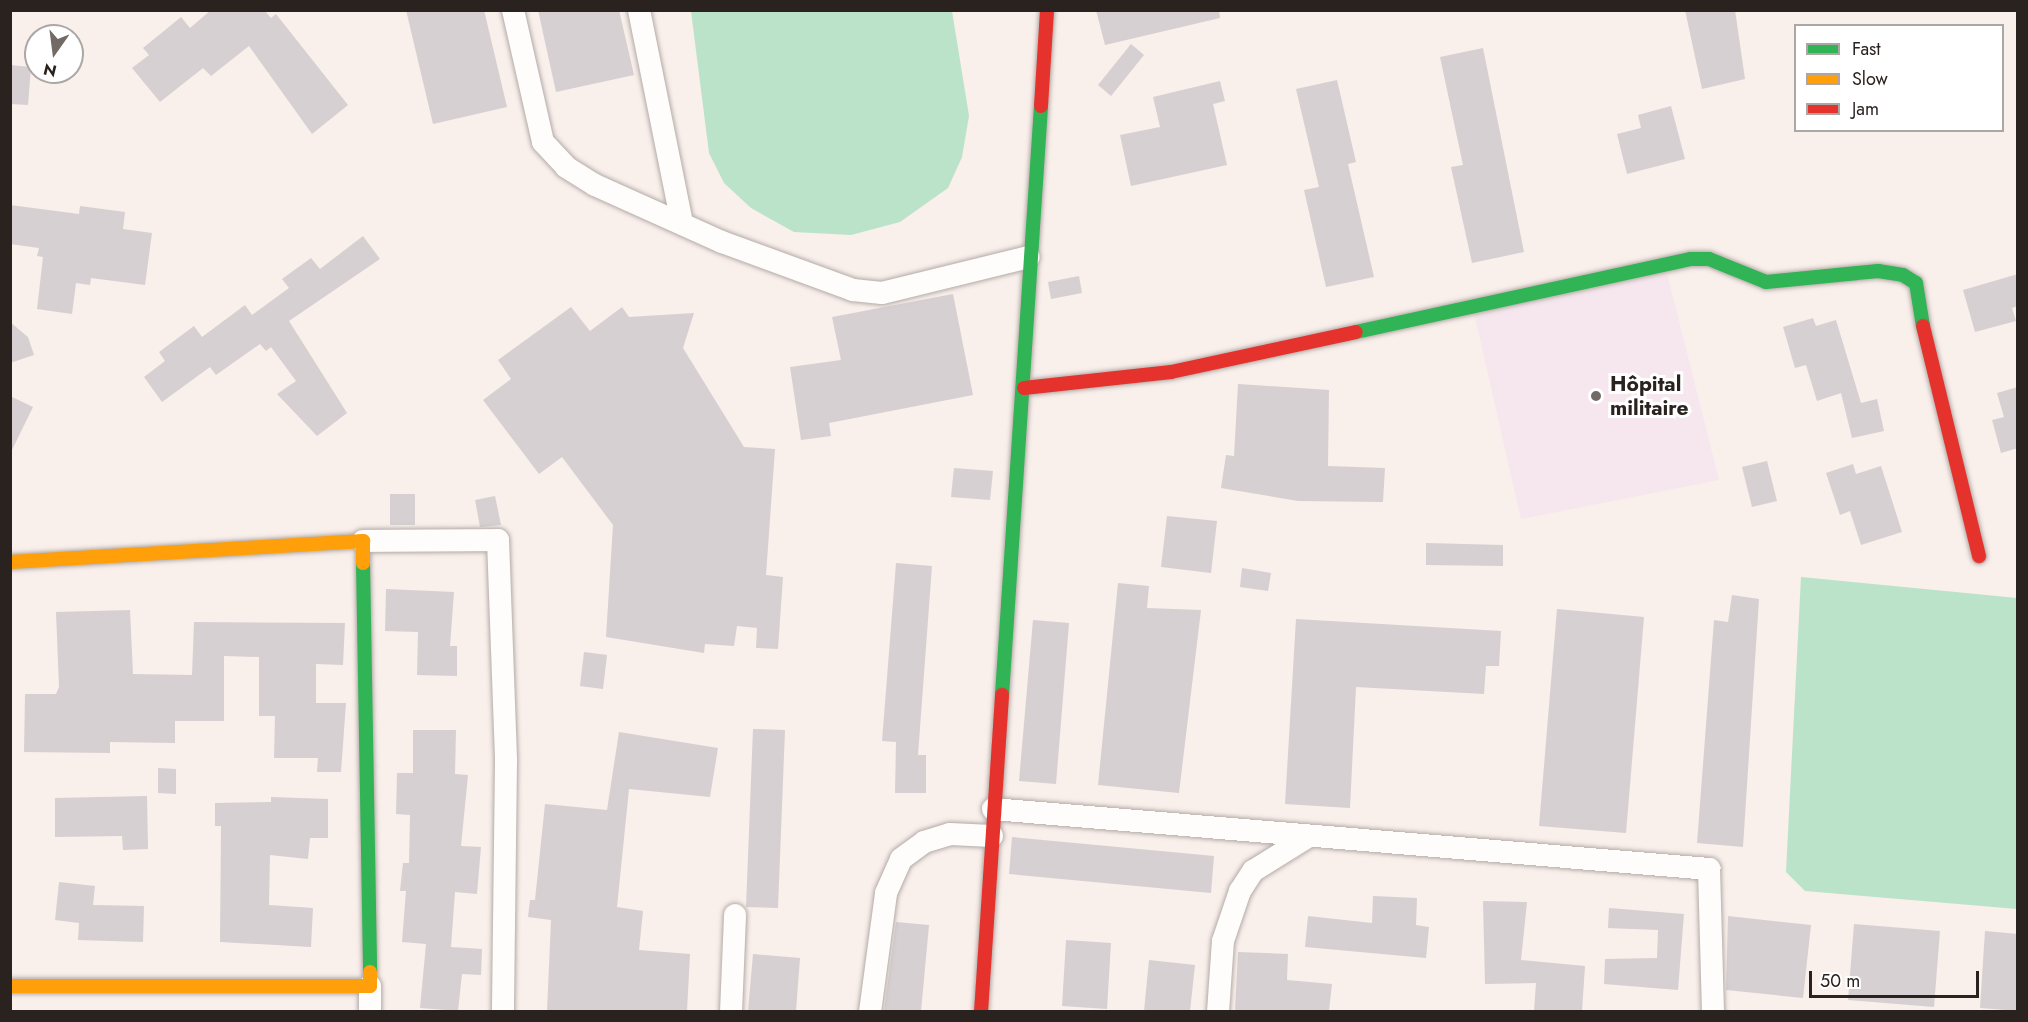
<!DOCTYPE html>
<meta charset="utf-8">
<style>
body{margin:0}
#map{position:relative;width:2028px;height:1022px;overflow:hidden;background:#f9efeb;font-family:Jost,sans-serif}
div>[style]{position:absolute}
.medical>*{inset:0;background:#f6e7ef}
.green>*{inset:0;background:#bae3c9}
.building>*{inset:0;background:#d6d0d2}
.roads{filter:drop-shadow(0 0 2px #b3aba7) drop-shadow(0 0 2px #b3aba7)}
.street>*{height:22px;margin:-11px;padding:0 11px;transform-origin:11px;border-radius:11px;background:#fefdfc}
.fast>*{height:14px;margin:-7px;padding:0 7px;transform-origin:7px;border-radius:7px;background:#30b455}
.slow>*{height:14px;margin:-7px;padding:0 7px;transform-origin:7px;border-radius:7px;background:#ff9f0a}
.jam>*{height:14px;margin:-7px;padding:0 7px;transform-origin:7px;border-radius:7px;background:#e5322d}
.dots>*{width:16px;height:16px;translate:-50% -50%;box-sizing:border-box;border:3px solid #fff;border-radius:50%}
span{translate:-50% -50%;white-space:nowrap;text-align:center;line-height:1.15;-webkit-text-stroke:6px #fff;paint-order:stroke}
.poi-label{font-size:21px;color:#2a221e;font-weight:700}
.left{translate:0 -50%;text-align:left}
.frame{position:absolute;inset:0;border:12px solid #2a221e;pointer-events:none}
.legend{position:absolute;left:1794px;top:24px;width:210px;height:108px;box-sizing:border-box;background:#fff;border:2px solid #aaa7a5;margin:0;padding:8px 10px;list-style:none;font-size:18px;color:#2a221e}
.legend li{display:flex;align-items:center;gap:12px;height:30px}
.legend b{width:30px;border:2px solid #aaa7a5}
.north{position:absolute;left:24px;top:24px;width:60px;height:60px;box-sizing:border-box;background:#fff;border:2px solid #aaa7a5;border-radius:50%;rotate:194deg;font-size:16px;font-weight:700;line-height:24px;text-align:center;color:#2a221e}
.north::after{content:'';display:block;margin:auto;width:21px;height:27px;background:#726a66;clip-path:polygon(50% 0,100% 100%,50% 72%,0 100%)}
.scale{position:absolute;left:1809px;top:971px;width:170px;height:27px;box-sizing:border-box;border:3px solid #2a221e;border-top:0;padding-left:8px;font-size:18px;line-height:21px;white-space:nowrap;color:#2a221e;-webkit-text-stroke:4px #fff;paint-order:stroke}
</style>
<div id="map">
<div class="medical">
<i style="clip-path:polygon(1667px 273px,1719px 480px,1521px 519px,1474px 313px)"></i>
</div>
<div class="green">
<i style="clip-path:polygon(691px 11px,952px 11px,969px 116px,962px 157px,948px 188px,900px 222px,851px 235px,794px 232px,751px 208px,724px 183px,709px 153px)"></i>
<i style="clip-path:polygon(1801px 577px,2017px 598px,2017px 909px,1805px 891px,1786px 872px)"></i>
</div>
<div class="building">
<i style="clip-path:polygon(211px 10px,264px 10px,271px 18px,276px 14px,348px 105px,312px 134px,249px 46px,211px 76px,203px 68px,160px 102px,132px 68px,149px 55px,143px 48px,181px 17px,190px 28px)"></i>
<i style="clip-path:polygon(406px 10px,484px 10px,507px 107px,433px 124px)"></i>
<i style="clip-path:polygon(538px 10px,619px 10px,634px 75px,556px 92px)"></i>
<i style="clip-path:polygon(1096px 10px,1219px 10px,1220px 18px,1105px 45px)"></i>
<i style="clip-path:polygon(1685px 10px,1735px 10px,1745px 79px,1702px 89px)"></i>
<i style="clip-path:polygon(1131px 44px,1144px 55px,1111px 96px,1098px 85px)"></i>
<i style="clip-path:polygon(1483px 48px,1524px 252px,1472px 263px,1451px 167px,1463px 165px,1440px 57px)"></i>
<i style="clip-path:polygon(10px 65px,31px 67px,28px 105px,10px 104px)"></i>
<i style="clip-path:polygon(1337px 80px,1356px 162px,1348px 164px,1374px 277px,1326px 287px,1304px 190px,1319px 187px,1296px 89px)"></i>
<i style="clip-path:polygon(1220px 81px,1225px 101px,1213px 104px,1227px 165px,1131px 186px,1120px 135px,1160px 127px,1153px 97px)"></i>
<i style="clip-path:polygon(1671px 106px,1685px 159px,1627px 174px,1617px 134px,1641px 128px,1638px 115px)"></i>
<i style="clip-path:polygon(10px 205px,79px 214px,80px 206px,125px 212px,123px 229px,152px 233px,145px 285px,91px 278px,90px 285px,76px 283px,72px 314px,37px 309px,43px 257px,37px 256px,39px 248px,10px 244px)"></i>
<i style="clip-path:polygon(363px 236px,380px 259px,289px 321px,347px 413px,317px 436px,277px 394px,296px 381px,271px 347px,266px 351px,260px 344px,216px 375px,210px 367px,162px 402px,144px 377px,165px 361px,159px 352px,194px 326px,202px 337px,245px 305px,252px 315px,289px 288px,282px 279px,311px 258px,320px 269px)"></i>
<i style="clip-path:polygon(2018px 274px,2018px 306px,2012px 308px,2016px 321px,1975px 332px,1963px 290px)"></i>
<i style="clip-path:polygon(1079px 276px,1082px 293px,1051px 299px,1048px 282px)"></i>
<i style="clip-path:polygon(953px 294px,973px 395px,829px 423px,831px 436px,801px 440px,790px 367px,841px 360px,832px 317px)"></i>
<i style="clip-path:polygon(571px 307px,590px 331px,622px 307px,629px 317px,694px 313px,683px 348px,744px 447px,775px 449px,766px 575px,783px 577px,778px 649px,756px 648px,757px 628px,737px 626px,734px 646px,705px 644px,704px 653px,606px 637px,613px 525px,562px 457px,539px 474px,483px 400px,511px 379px,498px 360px)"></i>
<i style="clip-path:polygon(1813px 318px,1816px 326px,1836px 320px,1861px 403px,1877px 399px,1884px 431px,1852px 438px,1841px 393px,1817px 401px,1806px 365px,1795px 368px,1783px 327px)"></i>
<i style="clip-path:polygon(10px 322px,28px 337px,34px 355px,10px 363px)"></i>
<i style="clip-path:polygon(1238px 384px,1329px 390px,1328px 466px,1385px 468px,1383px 502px,1298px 501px,1221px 488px,1226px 455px,1234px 456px)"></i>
<i style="clip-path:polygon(2018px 387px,2018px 448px,2001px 453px,1992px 420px,2004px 417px,1997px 393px)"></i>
<i style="clip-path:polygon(10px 396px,33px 407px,10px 454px)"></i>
<i style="clip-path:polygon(1767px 461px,1777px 501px,1752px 507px,1742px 467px)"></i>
<i style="clip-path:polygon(1853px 464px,1856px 474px,1881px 466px,1902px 532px,1861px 545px,1850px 511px,1840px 515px,1826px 473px)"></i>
<i style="clip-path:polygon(954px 468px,993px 471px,990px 500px,951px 497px)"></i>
<i style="clip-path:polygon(390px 494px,415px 494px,415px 525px,390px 525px)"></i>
<i style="clip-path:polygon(495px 496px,501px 525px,480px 527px,475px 500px)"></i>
<i style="clip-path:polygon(1167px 516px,1217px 521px,1211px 573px,1161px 567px)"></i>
<i style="clip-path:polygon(1426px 543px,1503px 545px,1503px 566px,1426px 565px)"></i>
<i style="clip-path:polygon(896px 563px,932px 566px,918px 755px,926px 755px,926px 793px,895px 793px,896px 742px,882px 741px)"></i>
<i style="clip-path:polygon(1242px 568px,1271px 573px,1268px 591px,1240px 587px)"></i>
<i style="clip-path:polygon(1118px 583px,1149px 586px,1147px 608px,1201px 610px,1179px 793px,1098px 785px)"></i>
<i style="clip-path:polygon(386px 589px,454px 592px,450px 646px,457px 646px,457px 676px,417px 675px,418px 632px,385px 631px)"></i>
<i style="clip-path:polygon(1732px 595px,1759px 599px,1743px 847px,1697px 843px,1714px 620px,1728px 622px)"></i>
<i style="clip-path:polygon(1557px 609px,1644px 617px,1626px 833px,1539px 826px)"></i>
<i style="clip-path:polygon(130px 610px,133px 674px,192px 675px,194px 622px,345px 623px,343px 665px,316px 664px,316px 703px,346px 703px,341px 772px,317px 772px,318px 758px,274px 758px,275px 716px,259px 716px,259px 657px,224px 656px,224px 721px,175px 721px,175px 743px,110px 742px,110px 753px,24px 752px,25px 694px,56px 694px,59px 687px,56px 612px)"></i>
<i style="clip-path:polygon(1296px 619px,1501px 631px,1499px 666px,1486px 666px,1484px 694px,1356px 687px,1350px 808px,1285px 804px)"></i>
<i style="clip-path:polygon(1033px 620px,1069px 623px,1056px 784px,1019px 781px)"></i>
<i style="clip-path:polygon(584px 652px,607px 655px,603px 689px,580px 686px)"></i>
<i style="clip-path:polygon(753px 729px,785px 730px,778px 908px,746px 907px)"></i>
<i style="clip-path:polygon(413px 730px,456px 730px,455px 774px,468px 775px,461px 846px,481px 847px,477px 894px,455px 892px,451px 947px,482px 949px,481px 975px,462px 974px,458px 1011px,420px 1008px,426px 944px,402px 942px,406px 891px,400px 891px,403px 863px,409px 863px,410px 815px,396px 814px,397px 773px,413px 773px)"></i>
<i style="clip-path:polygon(619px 732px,718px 748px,710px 797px,629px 789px,617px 907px,643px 911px,639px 950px,690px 954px,687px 1011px,547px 1011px,551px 920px,528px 917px,530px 900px,535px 900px,545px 804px,607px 810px)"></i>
<i style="clip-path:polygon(158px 768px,176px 769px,176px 794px,158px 793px)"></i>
<i style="clip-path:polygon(147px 796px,148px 849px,123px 850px,122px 836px,55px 837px,55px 798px)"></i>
<i style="clip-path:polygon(271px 797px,328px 799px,328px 838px,310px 838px,308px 859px,270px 855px,269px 905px,313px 908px,311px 947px,220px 942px,221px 826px,215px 826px,215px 803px,271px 802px)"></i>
<i style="clip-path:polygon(1012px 837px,1214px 856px,1211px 893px,1009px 874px)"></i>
<i style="clip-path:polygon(59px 882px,95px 886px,93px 905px,144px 906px,143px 942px,78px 940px,79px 923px,55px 920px)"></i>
<i style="clip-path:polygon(1373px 896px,1417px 898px,1416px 925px,1429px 927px,1426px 958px,1305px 947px,1308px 916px,1372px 923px)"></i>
<i style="clip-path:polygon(1483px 901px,1527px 902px,1521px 960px,1585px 966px,1582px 1011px,1534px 1011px,1536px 983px,1485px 984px)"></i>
<i style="clip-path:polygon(1609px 908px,1684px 914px,1678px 990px,1604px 984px,1605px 959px,1657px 958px,1658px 930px,1608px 928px)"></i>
<i style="clip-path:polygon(1728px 916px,1811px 925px,1803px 998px,1726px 990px)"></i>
<i style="clip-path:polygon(896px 922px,929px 925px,921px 1011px,884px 1011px)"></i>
<i style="clip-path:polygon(1854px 924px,1940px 931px,1934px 1007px,1848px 1000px)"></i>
<i style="clip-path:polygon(1985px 931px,2018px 934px,2018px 1011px,1980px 1008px)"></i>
<i style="clip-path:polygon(1066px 940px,1111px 943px,1107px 1009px,1062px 1006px)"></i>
<i style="clip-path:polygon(1238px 952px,1288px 954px,1287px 980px,1332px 984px,1329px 1011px,1235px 1011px)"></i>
<i style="clip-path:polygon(753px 954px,800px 958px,796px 1011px,748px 1011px)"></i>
<i style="clip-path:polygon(1149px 960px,1195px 965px,1190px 1011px,1144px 1011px)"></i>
</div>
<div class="roads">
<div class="street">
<i style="left:513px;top:10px;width:135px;rotate:77.2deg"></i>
<i style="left:543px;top:142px;width:34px;rotate:47deg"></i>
<i style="left:566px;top:167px;width:34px;rotate:32deg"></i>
<i style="left:595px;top:185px;width:139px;rotate:24.2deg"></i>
<i style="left:722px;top:242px;width:140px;rotate:20.1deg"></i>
<i style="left:853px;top:290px;width:29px;rotate:6deg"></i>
<i style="left:882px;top:293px;width:151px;rotate:-13.8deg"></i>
<i style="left:639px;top:10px;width:218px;rotate:78.6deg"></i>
<i style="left:363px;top:541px;width:135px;rotate:-0.4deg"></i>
<i style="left:498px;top:540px;width:221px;rotate:87.9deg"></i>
<i style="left:506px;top:761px;width:251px;rotate:90.7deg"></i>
<i style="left:993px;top:809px;width:719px;rotate:4.79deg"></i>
<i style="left:1709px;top:869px;width:143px;rotate:88.4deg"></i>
<i style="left:370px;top:986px;width:26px;rotate:90deg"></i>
<i style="left:731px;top:1012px;width:97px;rotate:-87.6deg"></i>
<i style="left:870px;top:1012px;width:120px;rotate:-82.3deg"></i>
<i style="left:886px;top:893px;width:37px;rotate:-66deg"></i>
<i style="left:901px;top:859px;width:29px;rotate:-36deg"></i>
<i style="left:924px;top:842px;width:27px;rotate:-17deg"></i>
<i style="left:950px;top:834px;width:42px;rotate:2.7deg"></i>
<i style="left:1218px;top:1012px;width:71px;rotate:-86deg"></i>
<i style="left:1223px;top:941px;width:53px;rotate:-71.2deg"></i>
<i style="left:1240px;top:891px;width:24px;rotate:-57deg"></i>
<i style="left:1253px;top:871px;width:62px;rotate:-31.9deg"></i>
</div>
<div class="fast">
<i style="left:1356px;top:332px;width:343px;rotate:-12.3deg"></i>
<i style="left:1691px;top:259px;width:18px"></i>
<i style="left:1709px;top:259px;width:61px;rotate:22deg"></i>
<i style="left:1766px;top:282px;width:113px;rotate:-5.6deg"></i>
<i style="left:1878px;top:271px;width:25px;rotate:9deg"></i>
<i style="left:1903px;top:275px;width:15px;rotate:32deg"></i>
<i style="left:1916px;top:283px;width:44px;rotate:80.8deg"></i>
<i style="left:363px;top:563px;width:409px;rotate:89deg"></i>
<i style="left:1002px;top:695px;width:590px;rotate:-86.21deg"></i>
</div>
<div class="slow">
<i style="left:10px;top:562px;width:354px;rotate:-3.4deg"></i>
<i style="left:363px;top:541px;width:22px;rotate:90deg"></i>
<i style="left:10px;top:986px;width:360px"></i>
<i style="left:370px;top:986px;width:14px;rotate:-90deg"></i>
</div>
<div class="jam">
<i style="left:1041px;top:106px;width:96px;rotate:-86.4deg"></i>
<i style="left:1923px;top:326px;width:237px;rotate:76.3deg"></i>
<i style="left:1024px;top:388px;width:148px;rotate:-6.2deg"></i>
<i style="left:1171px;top:372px;width:189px;rotate:-12.2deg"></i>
<i style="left:981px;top:1012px;width:318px;rotate:-86.2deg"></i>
</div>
</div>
<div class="dots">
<i style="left:1596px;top:396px;background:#726a66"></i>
</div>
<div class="poi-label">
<span class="left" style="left:1610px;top:396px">Hôpital<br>militaire</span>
</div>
<div class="frame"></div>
<ul class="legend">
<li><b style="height:8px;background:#30b455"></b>Fast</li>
<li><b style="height:8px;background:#ff9f0a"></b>Slow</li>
<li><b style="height:8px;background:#e5322d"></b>Jam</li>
</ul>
<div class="north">N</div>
<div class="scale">50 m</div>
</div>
